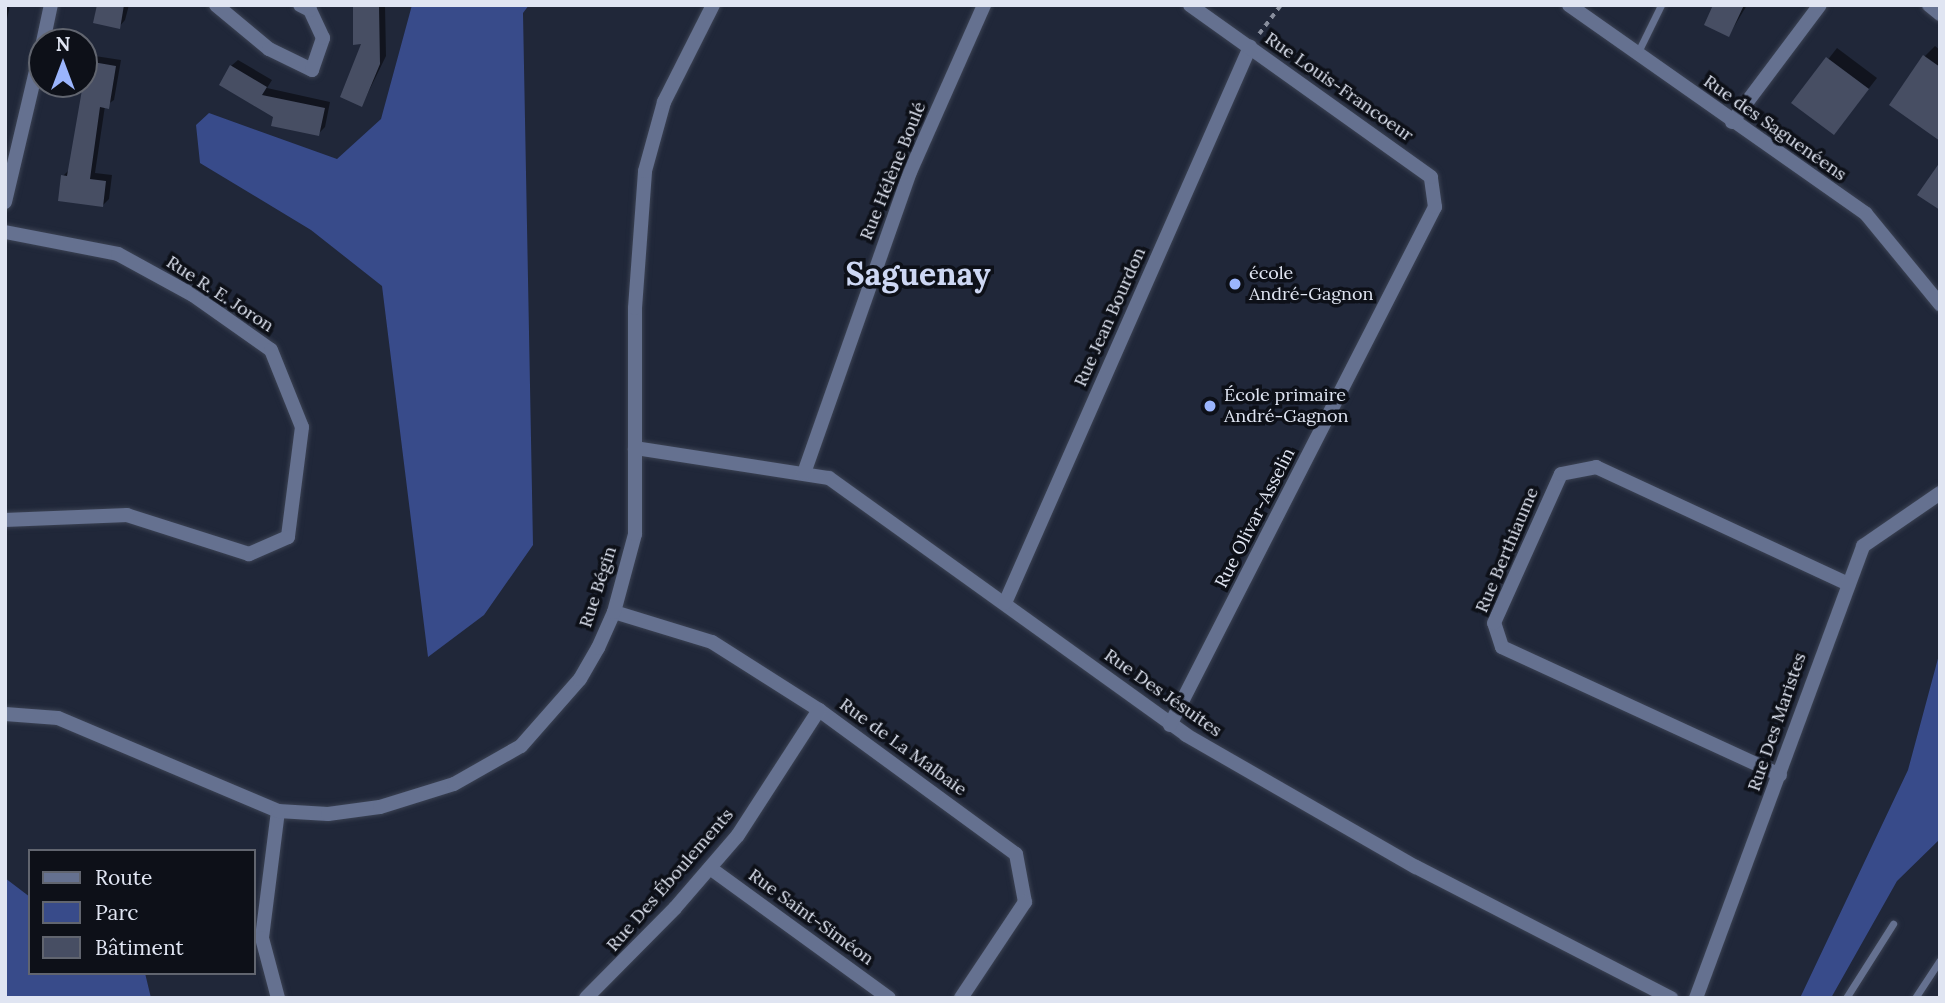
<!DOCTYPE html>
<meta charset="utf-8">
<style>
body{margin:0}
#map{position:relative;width:1945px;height:1003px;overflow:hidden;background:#202739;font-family:Lora,serif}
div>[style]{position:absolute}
.green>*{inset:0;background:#384b8a}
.shadow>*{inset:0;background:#0007}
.building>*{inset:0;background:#474e63}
.path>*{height:3.5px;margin-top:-1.75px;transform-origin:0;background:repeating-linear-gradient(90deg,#888e9d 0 5px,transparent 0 10px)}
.roads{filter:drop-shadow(0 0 2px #3b4253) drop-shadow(0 0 2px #3b4253)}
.service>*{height:7px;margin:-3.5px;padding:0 3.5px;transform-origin:3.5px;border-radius:3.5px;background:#657190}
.minor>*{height:14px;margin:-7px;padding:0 7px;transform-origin:7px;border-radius:7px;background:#657190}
.tertiary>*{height:14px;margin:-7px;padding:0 7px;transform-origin:7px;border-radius:7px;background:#657190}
.dots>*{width:19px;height:19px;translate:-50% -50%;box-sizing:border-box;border:4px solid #0d1018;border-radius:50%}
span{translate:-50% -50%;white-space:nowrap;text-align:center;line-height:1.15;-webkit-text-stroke:7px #0d1018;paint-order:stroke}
.street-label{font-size:18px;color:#e0e5f2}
.poi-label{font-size:18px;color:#e0e5f2}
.left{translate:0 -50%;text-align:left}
.town-label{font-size:32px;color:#cdd7f3;font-weight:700}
.frame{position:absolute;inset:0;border:7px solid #e0e5f2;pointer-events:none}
.legend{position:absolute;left:28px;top:849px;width:228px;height:126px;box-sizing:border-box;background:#0d1018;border:2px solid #61656f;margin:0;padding:9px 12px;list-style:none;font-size:21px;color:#e0e5f2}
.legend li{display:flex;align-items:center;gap:14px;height:35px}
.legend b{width:35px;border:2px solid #61656f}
.north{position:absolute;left:28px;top:28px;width:70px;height:70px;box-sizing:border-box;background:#0d1018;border:2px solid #61656f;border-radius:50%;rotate:0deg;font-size:19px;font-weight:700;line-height:28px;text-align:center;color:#e0e5f2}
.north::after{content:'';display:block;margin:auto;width:24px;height:32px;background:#9bb5fd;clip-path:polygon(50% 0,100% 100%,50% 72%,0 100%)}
</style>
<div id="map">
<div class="green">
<i style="clip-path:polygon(412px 5px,529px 5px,523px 13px,533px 545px,484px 615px,428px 657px,382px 286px,311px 230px,200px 163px,196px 125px,209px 113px,337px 159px,381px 119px)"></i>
<i style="clip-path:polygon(1940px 651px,1940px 839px,1897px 881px,1831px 998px,1800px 998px,1908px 770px)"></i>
<i style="clip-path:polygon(5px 878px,30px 897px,30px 973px,145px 973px,151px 998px,5px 998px)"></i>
</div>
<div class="shadow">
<i style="clip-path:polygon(5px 5px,10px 5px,5px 28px)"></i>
<i style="clip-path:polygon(99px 5px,129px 5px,125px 20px,119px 27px)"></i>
<i style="clip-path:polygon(355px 5px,385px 5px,386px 56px,362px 105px,364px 43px)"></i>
<i style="clip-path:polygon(1716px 5px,1747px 5px,1729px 35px)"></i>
<i style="clip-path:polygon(1935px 46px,1940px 50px,1940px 122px,1925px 56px)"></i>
<i style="clip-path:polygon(1837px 48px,1877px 78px,1834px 133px,1794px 103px)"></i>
<i style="clip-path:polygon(95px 56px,121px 60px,114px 100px,105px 106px,95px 173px,112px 175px,109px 199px,103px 205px,63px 176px,69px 170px,89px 62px)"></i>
<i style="clip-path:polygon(238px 60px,272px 80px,267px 88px,330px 102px,325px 127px,318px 134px,275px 116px,231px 66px)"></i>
</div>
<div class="building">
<i style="clip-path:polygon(97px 5px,124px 5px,120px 29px,93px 23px)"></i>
<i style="clip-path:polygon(353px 5px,379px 5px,380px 64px,362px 107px,340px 97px,361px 44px,353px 45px)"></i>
<i style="clip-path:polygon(1713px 5px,1744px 5px,1729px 37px,1704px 25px)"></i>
<i style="clip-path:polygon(1923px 55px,1940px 67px,1940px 141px,1889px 105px)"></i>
<i style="clip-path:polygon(1826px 57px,1869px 89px,1834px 135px,1791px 103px)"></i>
<i style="clip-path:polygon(87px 61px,116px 66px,109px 109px,100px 107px,90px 179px,106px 181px,103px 207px,58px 201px,61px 175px,67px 176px)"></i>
<i style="clip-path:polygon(230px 65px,267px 87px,262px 95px,325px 108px,319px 136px,271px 126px,273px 117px,219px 85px)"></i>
<i style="clip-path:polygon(1940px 162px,1940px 210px,1917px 195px)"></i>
</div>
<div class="path">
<i style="left:1259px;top:34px;width:36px;rotate:-53deg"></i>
</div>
<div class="roads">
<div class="service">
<i style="left:1637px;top:54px;width:55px;rotate:-63.9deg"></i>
<i style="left:1846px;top:998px;width:88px;rotate:-57.6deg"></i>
<i style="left:1915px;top:998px;width:45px;rotate:-56.7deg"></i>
</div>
<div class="minor">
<i style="left:216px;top:5px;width:69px;rotate:39.7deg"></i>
<i style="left:269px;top:49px;width:48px;rotate:26deg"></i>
<i style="left:312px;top:70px;width:34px;rotate:-71deg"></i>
<i style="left:323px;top:38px;width:31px;rotate:-115deg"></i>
<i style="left:310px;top:10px;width:11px;rotate:-153deg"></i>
<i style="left:1929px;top:5px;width:14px;rotate:39deg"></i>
<i style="left:43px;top:42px;width:38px;rotate:-78deg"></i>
<i style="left:1732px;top:122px;width:146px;rotate:-53.1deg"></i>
<i style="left:5px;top:202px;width:161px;rotate:-76.7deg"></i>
<i style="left:5px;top:232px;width:115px;rotate:11deg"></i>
<i style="left:118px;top:254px;width:85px;rotate:28.7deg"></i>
<i style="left:193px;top:295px;width:95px;rotate:35.2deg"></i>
<i style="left:271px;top:350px;width:83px;rotate:68.1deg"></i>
<i style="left:302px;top:427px;width:111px;rotate:97.3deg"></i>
<i style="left:288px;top:537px;width:43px;rotate:156.4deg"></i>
<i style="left:249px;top:554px;width:128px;rotate:-162.3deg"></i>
<i style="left:127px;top:515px;width:122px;rotate:177.7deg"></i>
<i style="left:635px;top:448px;width:196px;rotate:8.8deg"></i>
<i style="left:829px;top:478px;width:440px;rotate:35.7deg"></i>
<i style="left:1186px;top:735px;width:265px;rotate:29.9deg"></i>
<i style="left:1416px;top:867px;width:287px;rotate:27.2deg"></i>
<i style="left:804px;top:473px;width:319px;rotate:-70.6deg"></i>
<i style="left:910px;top:172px;width:183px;rotate:-66.1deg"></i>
<i style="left:1005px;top:603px;width:608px;rotate:-66.22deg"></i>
<i style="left:614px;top:612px;width:102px;rotate:17deg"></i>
<i style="left:712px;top:642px;width:127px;rotate:32.4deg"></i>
<i style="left:819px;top:710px;width:244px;rotate:36.2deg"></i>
<i style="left:1016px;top:854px;width:49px;rotate:79.4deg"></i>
<i style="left:1025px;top:902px;width:115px;rotate:123.7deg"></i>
<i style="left:1170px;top:725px;width:582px;rotate:-62.91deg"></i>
<i style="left:1435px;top:207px;width:30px;rotate:-98deg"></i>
<i style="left:1431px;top:177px;width:296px;rotate:-144.5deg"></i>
<i style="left:1780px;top:775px;width:306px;rotate:-155.3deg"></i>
<i style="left:1502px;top:647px;width:25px;rotate:-108deg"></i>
<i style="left:1494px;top:623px;width:163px;rotate:-65.8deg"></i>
<i style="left:1561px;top:474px;width:36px;rotate:-11deg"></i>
<i style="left:1596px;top:467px;width:276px;rotate:24.9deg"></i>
<i style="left:278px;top:811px;width:128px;rotate:97.2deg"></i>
<i style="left:262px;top:938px;width:62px;rotate:75.1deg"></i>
<i style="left:710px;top:868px;width:221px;rotate:36deg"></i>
<i style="left:586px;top:998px;width:127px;rotate:-45.3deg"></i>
<i style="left:675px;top:908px;width:96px;rotate:-49.2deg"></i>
<i style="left:738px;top:835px;width:149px;rotate:-57.1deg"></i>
<i style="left:1696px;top:998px;width:482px;rotate:-69.7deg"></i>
<i style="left:1863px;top:546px;width:93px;rotate:-34.5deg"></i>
</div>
<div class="tertiary">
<i style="left:1569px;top:5px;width:363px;rotate:35.1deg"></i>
<i style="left:1866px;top:214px;width:117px;rotate:50.6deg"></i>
<i style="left:5px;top:714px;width:53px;rotate:4.3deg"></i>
<i style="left:58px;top:718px;width:239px;rotate:22.9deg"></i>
<i style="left:278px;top:811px;width:50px;rotate:3.4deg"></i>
<i style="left:328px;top:814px;width:52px;rotate:-7.7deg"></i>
<i style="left:380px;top:807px;width:77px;rotate:-17.3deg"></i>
<i style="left:454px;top:784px;width:77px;rotate:-29.6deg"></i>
<i style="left:521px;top:746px;width:89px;rotate:-48.6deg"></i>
<i style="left:580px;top:679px;width:36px;rotate:-60deg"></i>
<i style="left:598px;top:648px;width:39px;rotate:-66deg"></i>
<i style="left:614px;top:612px;width:81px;rotate:-74.9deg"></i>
<i style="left:635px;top:534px;width:226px;rotate:-90deg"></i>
<i style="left:635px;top:308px;width:137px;rotate:-85.8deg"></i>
<i style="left:645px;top:171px;width:72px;rotate:-74.6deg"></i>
<i style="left:664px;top:102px;width:109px;rotate:-63.2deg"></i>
</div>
</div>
<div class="dots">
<i style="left:1235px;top:284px;background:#9bb5fd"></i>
<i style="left:1210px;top:406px;background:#9bb5fd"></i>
</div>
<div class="street-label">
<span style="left:1339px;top:87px;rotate:35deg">Rue Louis-Francoeur</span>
<span style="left:1775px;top:128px;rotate:35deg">Rue des Saguenéens</span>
<span style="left:893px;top:171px;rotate:-68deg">Rue Hélène Boulé</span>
<span style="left:220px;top:294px;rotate:33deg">Rue R. E. Joron</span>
<span style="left:1110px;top:317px;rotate:-66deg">Rue Jean Bourdon</span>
<span style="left:1255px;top:518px;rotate:-63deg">Rue Olivar-Asselin</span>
<span style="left:1507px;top:550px;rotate:-67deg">Rue Berthiaume</span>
<span style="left:598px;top:587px;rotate:-72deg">Rue Bégin</span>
<span style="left:1163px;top:693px;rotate:35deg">Rue Des Jésuites</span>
<span style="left:1777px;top:722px;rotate:-71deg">Rue Des Maristes</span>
<span style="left:903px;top:747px;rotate:36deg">Rue de La Malbaie</span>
<span style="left:670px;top:880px;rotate:-49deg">Rue Des Éboulements</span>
<span style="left:811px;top:917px;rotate:36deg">Rue Saint-Siméon</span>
</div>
<div class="poi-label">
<span class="left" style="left:1249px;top:284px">école<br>André-Gagnon</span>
<span class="left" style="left:1224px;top:406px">École primaire<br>André-Gagnon</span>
</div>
<div class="town-label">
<span style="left:918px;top:274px">Saguenay</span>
</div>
<div class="frame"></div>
<ul class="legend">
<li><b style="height:9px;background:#657190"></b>Route</li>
<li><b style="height:19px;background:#384b8a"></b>Parc</li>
<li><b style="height:19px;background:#474e63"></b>Bâtiment</li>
</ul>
<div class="north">N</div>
</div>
